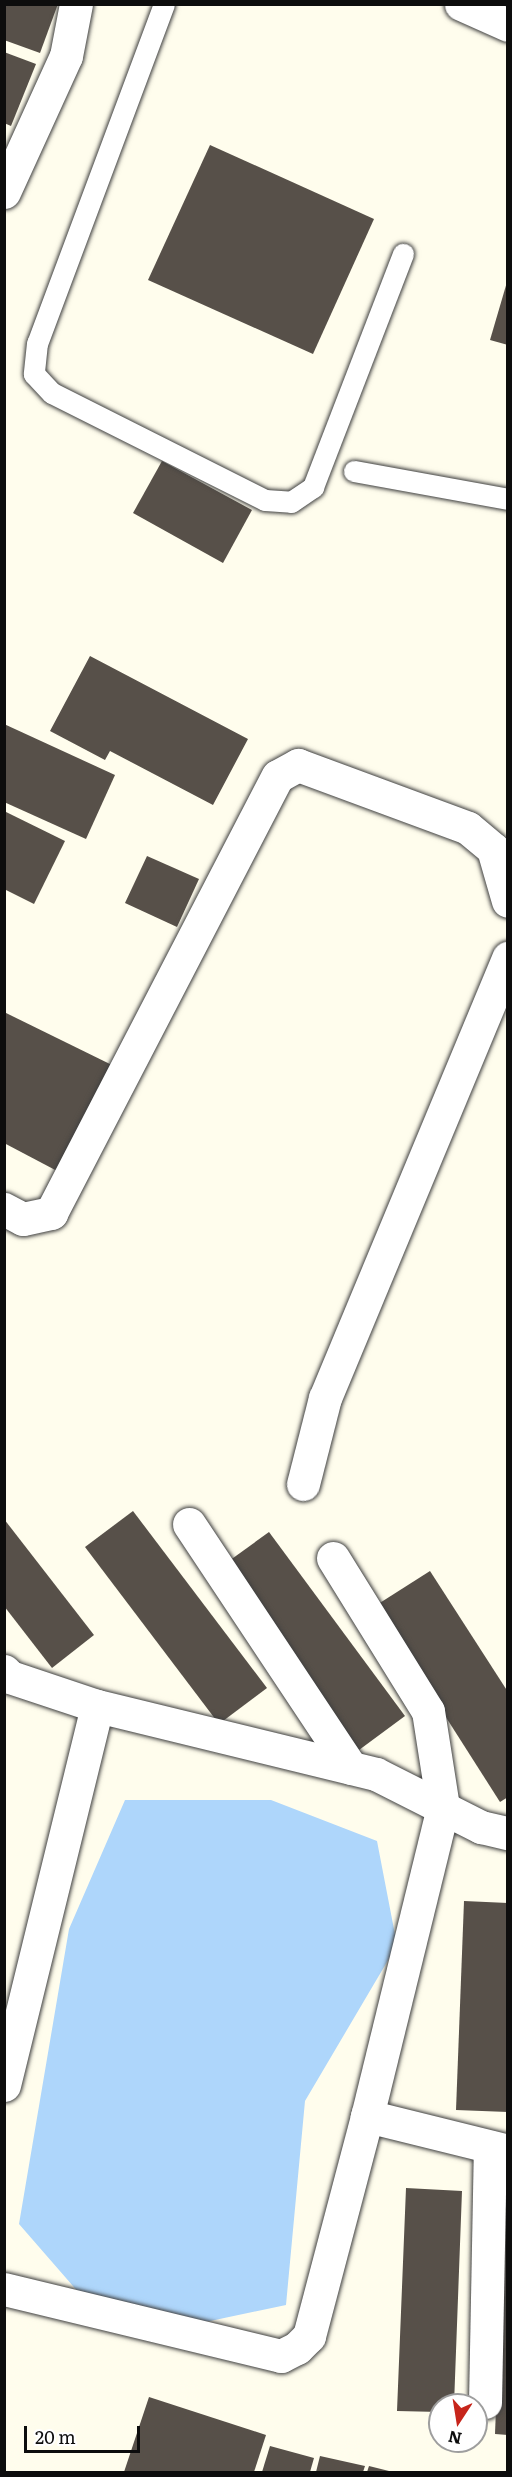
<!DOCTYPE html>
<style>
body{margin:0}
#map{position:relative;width:512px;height:2477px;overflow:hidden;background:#fffded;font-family:Literata,serif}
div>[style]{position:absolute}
.water>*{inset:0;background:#aed6fb}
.building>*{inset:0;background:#575049}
.roads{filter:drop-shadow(0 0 2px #404040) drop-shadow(0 0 2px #404040)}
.service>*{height:21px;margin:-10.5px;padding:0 10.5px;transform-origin:10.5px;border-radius:10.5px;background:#fff}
.minor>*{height:33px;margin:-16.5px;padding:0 16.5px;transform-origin:16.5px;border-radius:16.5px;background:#fff}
span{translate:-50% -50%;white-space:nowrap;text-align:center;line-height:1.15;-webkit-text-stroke:6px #fff;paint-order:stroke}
.frame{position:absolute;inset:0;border:6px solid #0d0d0d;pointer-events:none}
.north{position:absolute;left:428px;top:2393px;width:60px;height:60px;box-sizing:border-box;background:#fff;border:2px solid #9e9e9e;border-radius:50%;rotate:192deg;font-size:16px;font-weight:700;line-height:24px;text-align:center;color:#0d0d0d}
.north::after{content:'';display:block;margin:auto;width:21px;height:27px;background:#c7251b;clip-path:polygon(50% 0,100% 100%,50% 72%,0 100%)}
.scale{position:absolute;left:24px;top:2426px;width:116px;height:27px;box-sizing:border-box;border:3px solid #0d0d0d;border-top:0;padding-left:8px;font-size:18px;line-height:21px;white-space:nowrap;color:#0d0d0d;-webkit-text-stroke:4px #fff;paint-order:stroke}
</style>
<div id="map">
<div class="water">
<i style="clip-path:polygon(125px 1800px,271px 1800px,377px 1841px,397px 1945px,305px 2101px,286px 2305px,196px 2324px,86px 2301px,19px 2224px,69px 1929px)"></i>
</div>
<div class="building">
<i style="clip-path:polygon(4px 4px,58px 4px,40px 53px,4px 40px)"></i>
<i style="clip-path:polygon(4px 52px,36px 64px,11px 126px,4px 123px)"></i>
<i style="clip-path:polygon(210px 145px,374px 219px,313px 354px,148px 280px)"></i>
<i style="clip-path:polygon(507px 282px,508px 282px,508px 345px,490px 340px)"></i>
<i style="clip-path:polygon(162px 461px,252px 510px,223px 563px,133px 513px)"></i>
<i style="clip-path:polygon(90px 656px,248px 739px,213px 805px,110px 751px,105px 760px,50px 731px)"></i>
<i style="clip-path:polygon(4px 724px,115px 775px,86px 839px,4px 802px)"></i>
<i style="clip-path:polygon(4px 811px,65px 841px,34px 904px,4px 889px)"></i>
<i style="clip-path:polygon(147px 856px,199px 879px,177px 927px,125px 903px)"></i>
<i style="clip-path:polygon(4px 1012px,116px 1067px,59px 1172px,4px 1143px)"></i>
<i style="clip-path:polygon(133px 1511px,267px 1688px,219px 1724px,85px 1547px)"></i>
<i style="clip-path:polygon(4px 1519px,94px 1635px,52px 1668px,4px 1606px)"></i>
<i style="clip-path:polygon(269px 1532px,405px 1716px,359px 1750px,222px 1566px)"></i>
<i style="clip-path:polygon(430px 1571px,508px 1692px,508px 1797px,500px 1802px,375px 1606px)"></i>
<i style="clip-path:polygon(464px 1901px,508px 1903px,508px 2112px,456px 2110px)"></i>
<i style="clip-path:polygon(406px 2188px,462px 2191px,454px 2405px,440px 2405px,440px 2412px,397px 2411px)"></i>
<i style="clip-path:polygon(504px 2207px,508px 2207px,508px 2435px,495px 2434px)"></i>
<i style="clip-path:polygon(149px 2397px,266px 2435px,254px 2472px,124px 2472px)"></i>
<i style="clip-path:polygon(270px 2446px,314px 2458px,310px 2472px,262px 2472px)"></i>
<i style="clip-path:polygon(320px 2456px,365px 2466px,363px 2472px,316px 2472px)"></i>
<i style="clip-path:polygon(369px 2466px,393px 2472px,367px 2472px)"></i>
</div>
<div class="roads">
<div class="service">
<i style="left:164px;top:4px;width:362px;rotate:110.5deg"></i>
<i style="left:37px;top:343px;width:31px;rotate:96deg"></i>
<i style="left:34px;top:374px;width:26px;rotate:47deg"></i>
<i style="left:52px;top:393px;width:238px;rotate:26.7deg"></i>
<i style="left:265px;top:500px;width:26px;rotate:4deg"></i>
<i style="left:291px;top:502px;width:27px;rotate:-34deg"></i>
<i style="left:313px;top:487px;width:250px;rotate:-68.9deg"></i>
<i style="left:354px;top:471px;width:157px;rotate:10.3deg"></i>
</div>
<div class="minor">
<i style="left:461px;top:4px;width:51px;rotate:24.1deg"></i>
<i style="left:4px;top:192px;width:149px;rotate:-65.5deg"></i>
<i style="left:66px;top:56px;width:53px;rotate:-79.1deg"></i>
<i style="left:4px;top:1209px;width:21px;rotate:28deg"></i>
<i style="left:23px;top:1219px;width:29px;rotate:-12deg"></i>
<i style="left:51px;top:1213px;width:492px;rotate:-62.6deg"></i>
<i style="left:278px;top:776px;width:23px;rotate:-29deg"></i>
<i style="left:298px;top:765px;width:181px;rotate:20.3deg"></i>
<i style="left:468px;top:828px;width:33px;rotate:40deg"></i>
<i style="left:493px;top:849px;width:54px;rotate:73.9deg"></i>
<i style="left:303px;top:1484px;width:89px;rotate:-75.7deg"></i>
<i style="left:325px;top:1398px;width:477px;rotate:-67.4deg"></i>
<i style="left:189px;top:1524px;width:293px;rotate:56.4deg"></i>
<i style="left:333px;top:1558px;width:180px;rotate:58.2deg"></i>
<i style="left:428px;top:1711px;width:97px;rotate:81.1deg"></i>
<i style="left:443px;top:1807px;width:318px;rotate:103.8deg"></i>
<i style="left:4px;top:1671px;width:8px;rotate:45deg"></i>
<i style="left:10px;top:1677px;width:92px;rotate:18.4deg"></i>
<i style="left:4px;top:2085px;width:390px;rotate:-76.2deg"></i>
<i style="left:97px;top:1706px;width:287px;rotate:13.7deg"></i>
<i style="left:376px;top:1774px;width:118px;rotate:26.8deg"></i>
<i style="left:481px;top:1827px;width:28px;rotate:13deg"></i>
<i style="left:4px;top:2289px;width:285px;rotate:13.6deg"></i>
<i style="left:281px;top:2356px;width:18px;rotate:-27deg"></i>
<i style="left:297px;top:2348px;width:17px;rotate:-45deg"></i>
<i style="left:309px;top:2336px;width:228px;rotate:-75.2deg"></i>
<i style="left:367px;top:2116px;width:145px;rotate:13.9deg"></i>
<i style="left:485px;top:2402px;width:255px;rotate:-88.9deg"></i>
</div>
</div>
<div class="frame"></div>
<div class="north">N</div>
<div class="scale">20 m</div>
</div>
